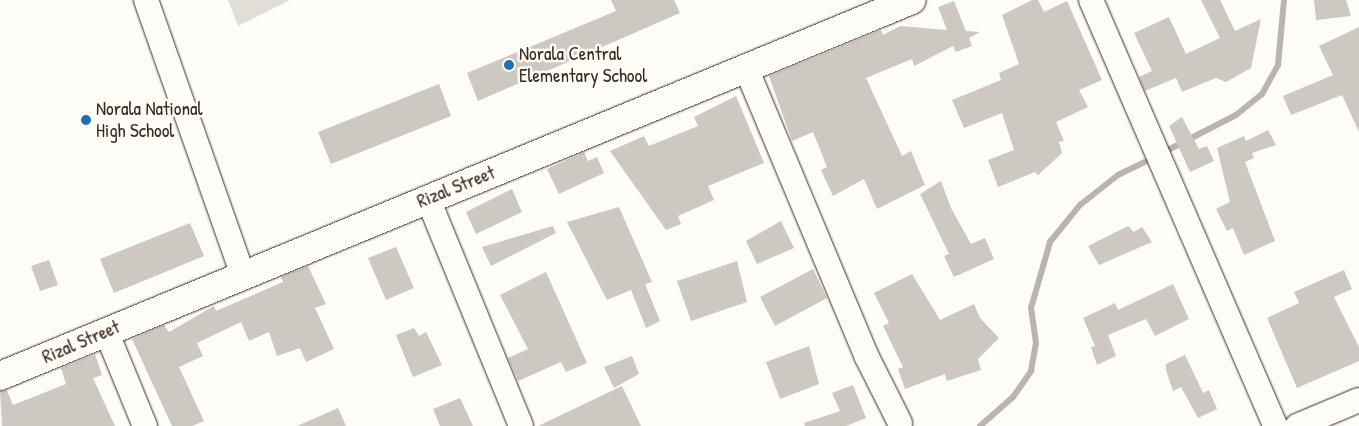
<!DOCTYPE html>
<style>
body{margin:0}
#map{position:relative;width:1359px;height:426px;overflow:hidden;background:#fdfcf7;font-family:"Patrick Hand",sans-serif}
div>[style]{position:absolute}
.green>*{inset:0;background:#e1ded7}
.stream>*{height:6px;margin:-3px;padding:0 3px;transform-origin:3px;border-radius:3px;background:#bbb4ad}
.building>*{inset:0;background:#cdc8c2}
.roads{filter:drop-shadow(0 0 1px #3b2a1e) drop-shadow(0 0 1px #3b2a1e)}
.street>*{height:24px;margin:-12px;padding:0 12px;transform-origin:12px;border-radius:12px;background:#fdfcf7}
.secondary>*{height:28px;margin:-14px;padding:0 14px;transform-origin:14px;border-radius:14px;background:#fdfcf7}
.dots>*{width:14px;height:14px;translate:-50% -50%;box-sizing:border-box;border:2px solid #fdfcf7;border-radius:50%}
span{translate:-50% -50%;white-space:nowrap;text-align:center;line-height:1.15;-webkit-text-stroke:5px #fdfcf7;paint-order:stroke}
.poi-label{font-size:19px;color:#3b2a1e}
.left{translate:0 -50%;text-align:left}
.street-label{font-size:19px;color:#3b2a1e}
</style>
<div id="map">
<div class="green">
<i style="clip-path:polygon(228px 0,290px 0,238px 26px)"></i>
</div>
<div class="stream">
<i style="left:1168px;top:150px;width:76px;rotate:-27.2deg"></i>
<i style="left:1236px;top:115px;width:33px;rotate:-39deg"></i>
<i style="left:1262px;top:94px;width:33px;rotate:-61deg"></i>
<i style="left:1278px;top:65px;width:65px;rotate:-84.7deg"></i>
<i style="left:980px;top:426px;width:44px;rotate:-41.3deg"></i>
<i style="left:1013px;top:397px;width:32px;rotate:-55deg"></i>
<i style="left:1031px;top:371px;width:28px;rotate:-80deg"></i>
<i style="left:1036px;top:343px;width:35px;rotate:-98deg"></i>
<i style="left:1031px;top:308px;width:69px;rotate:-73.9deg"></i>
<i style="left:1050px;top:242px;width:48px;rotate:-51deg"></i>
<i style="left:1080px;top:205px;width:48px;rotate:-38.3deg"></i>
<i style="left:1118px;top:175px;width:30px;rotate:-26deg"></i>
</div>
<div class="building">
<i style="clip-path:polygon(611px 0,674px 0,680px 13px,478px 101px,467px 73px,616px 11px)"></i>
<i style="clip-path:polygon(1032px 0,1038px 0,1044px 12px,1067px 1px,1102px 80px,1079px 90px,1088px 107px,1056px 122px,1064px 141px,1059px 142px,1062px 153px,1038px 175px,1035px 172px,998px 187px,988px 160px,1014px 150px,1002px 113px,964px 128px,952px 100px,1001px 80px,999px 73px,1019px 64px,1002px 15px)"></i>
<i style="clip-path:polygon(1201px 0,1220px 0,1235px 31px,1261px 19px,1251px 68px,1226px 82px,1216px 78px,1182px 92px,1176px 78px,1145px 91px,1139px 77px,1152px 71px,1134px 33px,1169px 17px,1186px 54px,1220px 38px)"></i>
<i style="clip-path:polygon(1314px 0,1346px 0,1351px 16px,1316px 20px)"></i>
<i style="clip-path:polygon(954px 1px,966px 31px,980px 32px,969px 38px,972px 46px,956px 52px,953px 46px,914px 66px,912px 59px,866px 78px,902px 156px,911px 151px,925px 185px,877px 209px,864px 179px,833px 196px,821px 170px,827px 167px,813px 132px,792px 141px,769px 76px,881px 30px,883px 35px,900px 26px,947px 30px,938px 7px)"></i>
<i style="clip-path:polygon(1359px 27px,1359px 132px,1342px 95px,1291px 115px,1283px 96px,1333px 75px,1319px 46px)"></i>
<i style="clip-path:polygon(439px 84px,451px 116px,331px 164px,318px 132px)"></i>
<i style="clip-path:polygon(736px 96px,764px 163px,708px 186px,714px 200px,678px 216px,681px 224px,666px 230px,610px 151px,644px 136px,649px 146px,698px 126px,694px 117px)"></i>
<i style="clip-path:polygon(1182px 117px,1199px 149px,1207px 146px,1214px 161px,1190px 172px,1169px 126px)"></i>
<i style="clip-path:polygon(1268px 130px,1276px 145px,1252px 153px,1254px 158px,1245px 162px,1275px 241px,1244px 255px,1233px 228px,1227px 231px,1216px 209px,1230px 202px,1217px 148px,1244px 136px,1246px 141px)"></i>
<i style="clip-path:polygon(584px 152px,588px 161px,597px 157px,604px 173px,559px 194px,547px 169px)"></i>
<i style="clip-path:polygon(941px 181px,951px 208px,971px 244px,985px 238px,994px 259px,954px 277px,944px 256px,949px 254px,920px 194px)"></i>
<i style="clip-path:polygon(512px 189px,522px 212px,476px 234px,466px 212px)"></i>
<i style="clip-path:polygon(619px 207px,652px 282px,645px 284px,660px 321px,646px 328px,631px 290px,607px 300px,567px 222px)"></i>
<i style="clip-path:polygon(781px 221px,794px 248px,757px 264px,746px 241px)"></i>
<i style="clip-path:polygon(190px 223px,204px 256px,114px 293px,100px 259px)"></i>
<i style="clip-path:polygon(553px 226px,556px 233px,491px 266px,482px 247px)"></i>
<i style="clip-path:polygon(1128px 226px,1134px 232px,1142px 227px,1152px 242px,1099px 265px,1088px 246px)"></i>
<i style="clip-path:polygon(396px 247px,414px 288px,386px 300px,368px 258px)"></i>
<i style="clip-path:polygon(49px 260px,58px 285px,40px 291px,31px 266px)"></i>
<i style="clip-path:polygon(737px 261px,747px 302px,691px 321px,677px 281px)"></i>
<i style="clip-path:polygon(308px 266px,326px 304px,315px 308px,334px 349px,306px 362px,300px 348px,277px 356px,269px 332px,249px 341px,241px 322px,197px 343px,203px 356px,179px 367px,204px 421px,192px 426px,172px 426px,132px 339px,164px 325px,169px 332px,214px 306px,216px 311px,283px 282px,281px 277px)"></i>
<i style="clip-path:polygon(813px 269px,827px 298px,775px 326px,760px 297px)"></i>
<i style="clip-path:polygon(1344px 270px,1352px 289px,1334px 297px,1359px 347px,1359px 361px,1297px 388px,1267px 318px,1299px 303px,1294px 292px)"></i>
<i style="clip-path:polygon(546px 272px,587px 363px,566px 372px,561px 362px,518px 381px,508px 358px,528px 349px,500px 295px)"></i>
<i style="clip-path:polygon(912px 274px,940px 320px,974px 304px,980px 318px,999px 338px,978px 359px,981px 370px,947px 381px,945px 374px,905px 389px,898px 369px,903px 367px,883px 326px,889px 323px,874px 293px)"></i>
<i style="clip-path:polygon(1173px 284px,1189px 319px,1155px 336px,1146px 319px,1108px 335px,1116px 356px,1097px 365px,1091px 347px,1095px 346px,1083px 318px,1115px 303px,1118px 310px)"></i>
<i style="clip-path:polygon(414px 328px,419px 336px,426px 332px,442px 365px,413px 377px,396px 335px)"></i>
<i style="clip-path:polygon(809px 346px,819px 384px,780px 399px,766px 362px)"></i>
<i style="clip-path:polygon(95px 354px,102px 375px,93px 378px,115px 426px,2px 426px,0 391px,7px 390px,13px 405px,66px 384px,61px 368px)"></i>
<i style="clip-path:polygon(1185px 355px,1203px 393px,1209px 390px,1217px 409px,1198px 418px,1181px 387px,1173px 391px,1166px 370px,1166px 364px)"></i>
<i style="clip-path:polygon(632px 356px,639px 374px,614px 388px,604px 367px)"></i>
<i style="clip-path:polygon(853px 385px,866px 418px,846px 426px,805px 426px,804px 423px,840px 411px,832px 393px)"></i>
<i style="clip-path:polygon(622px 386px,641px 426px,538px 426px)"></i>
<i style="clip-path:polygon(460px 398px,473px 426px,440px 426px,433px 409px)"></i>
<i style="clip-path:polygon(338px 408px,346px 426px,297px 426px)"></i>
</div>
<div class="roads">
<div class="street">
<i style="left:146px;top:0;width:292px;rotate:70.6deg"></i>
<i style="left:1091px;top:0;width:464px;rotate:66.6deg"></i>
<i style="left:746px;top:68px;width:313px;rotate:67.3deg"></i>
<i style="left:867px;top:357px;width:74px;rotate:63.4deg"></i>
<i style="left:428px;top:199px;width:245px;rotate:67.7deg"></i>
<i style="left:106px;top:331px;width:103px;rotate:67.7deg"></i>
<i style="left:1297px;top:426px;width:67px;rotate:-22.8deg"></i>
</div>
<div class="secondary">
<i style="left:0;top:376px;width:986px;rotate:-22.41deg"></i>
</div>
</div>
<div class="dots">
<i style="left:509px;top:65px;background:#1f6fb2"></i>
<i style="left:86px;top:120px;background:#1f6fb2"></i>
</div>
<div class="poi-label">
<span class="left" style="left:519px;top:65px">Norala Central<br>Elementary School</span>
<span class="left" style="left:96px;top:120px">Norala National<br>High School</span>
</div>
<div class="street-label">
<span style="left:456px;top:187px;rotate:-22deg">Rizal Street</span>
<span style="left:81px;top:342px;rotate:-23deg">Rizal Street</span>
</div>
</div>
